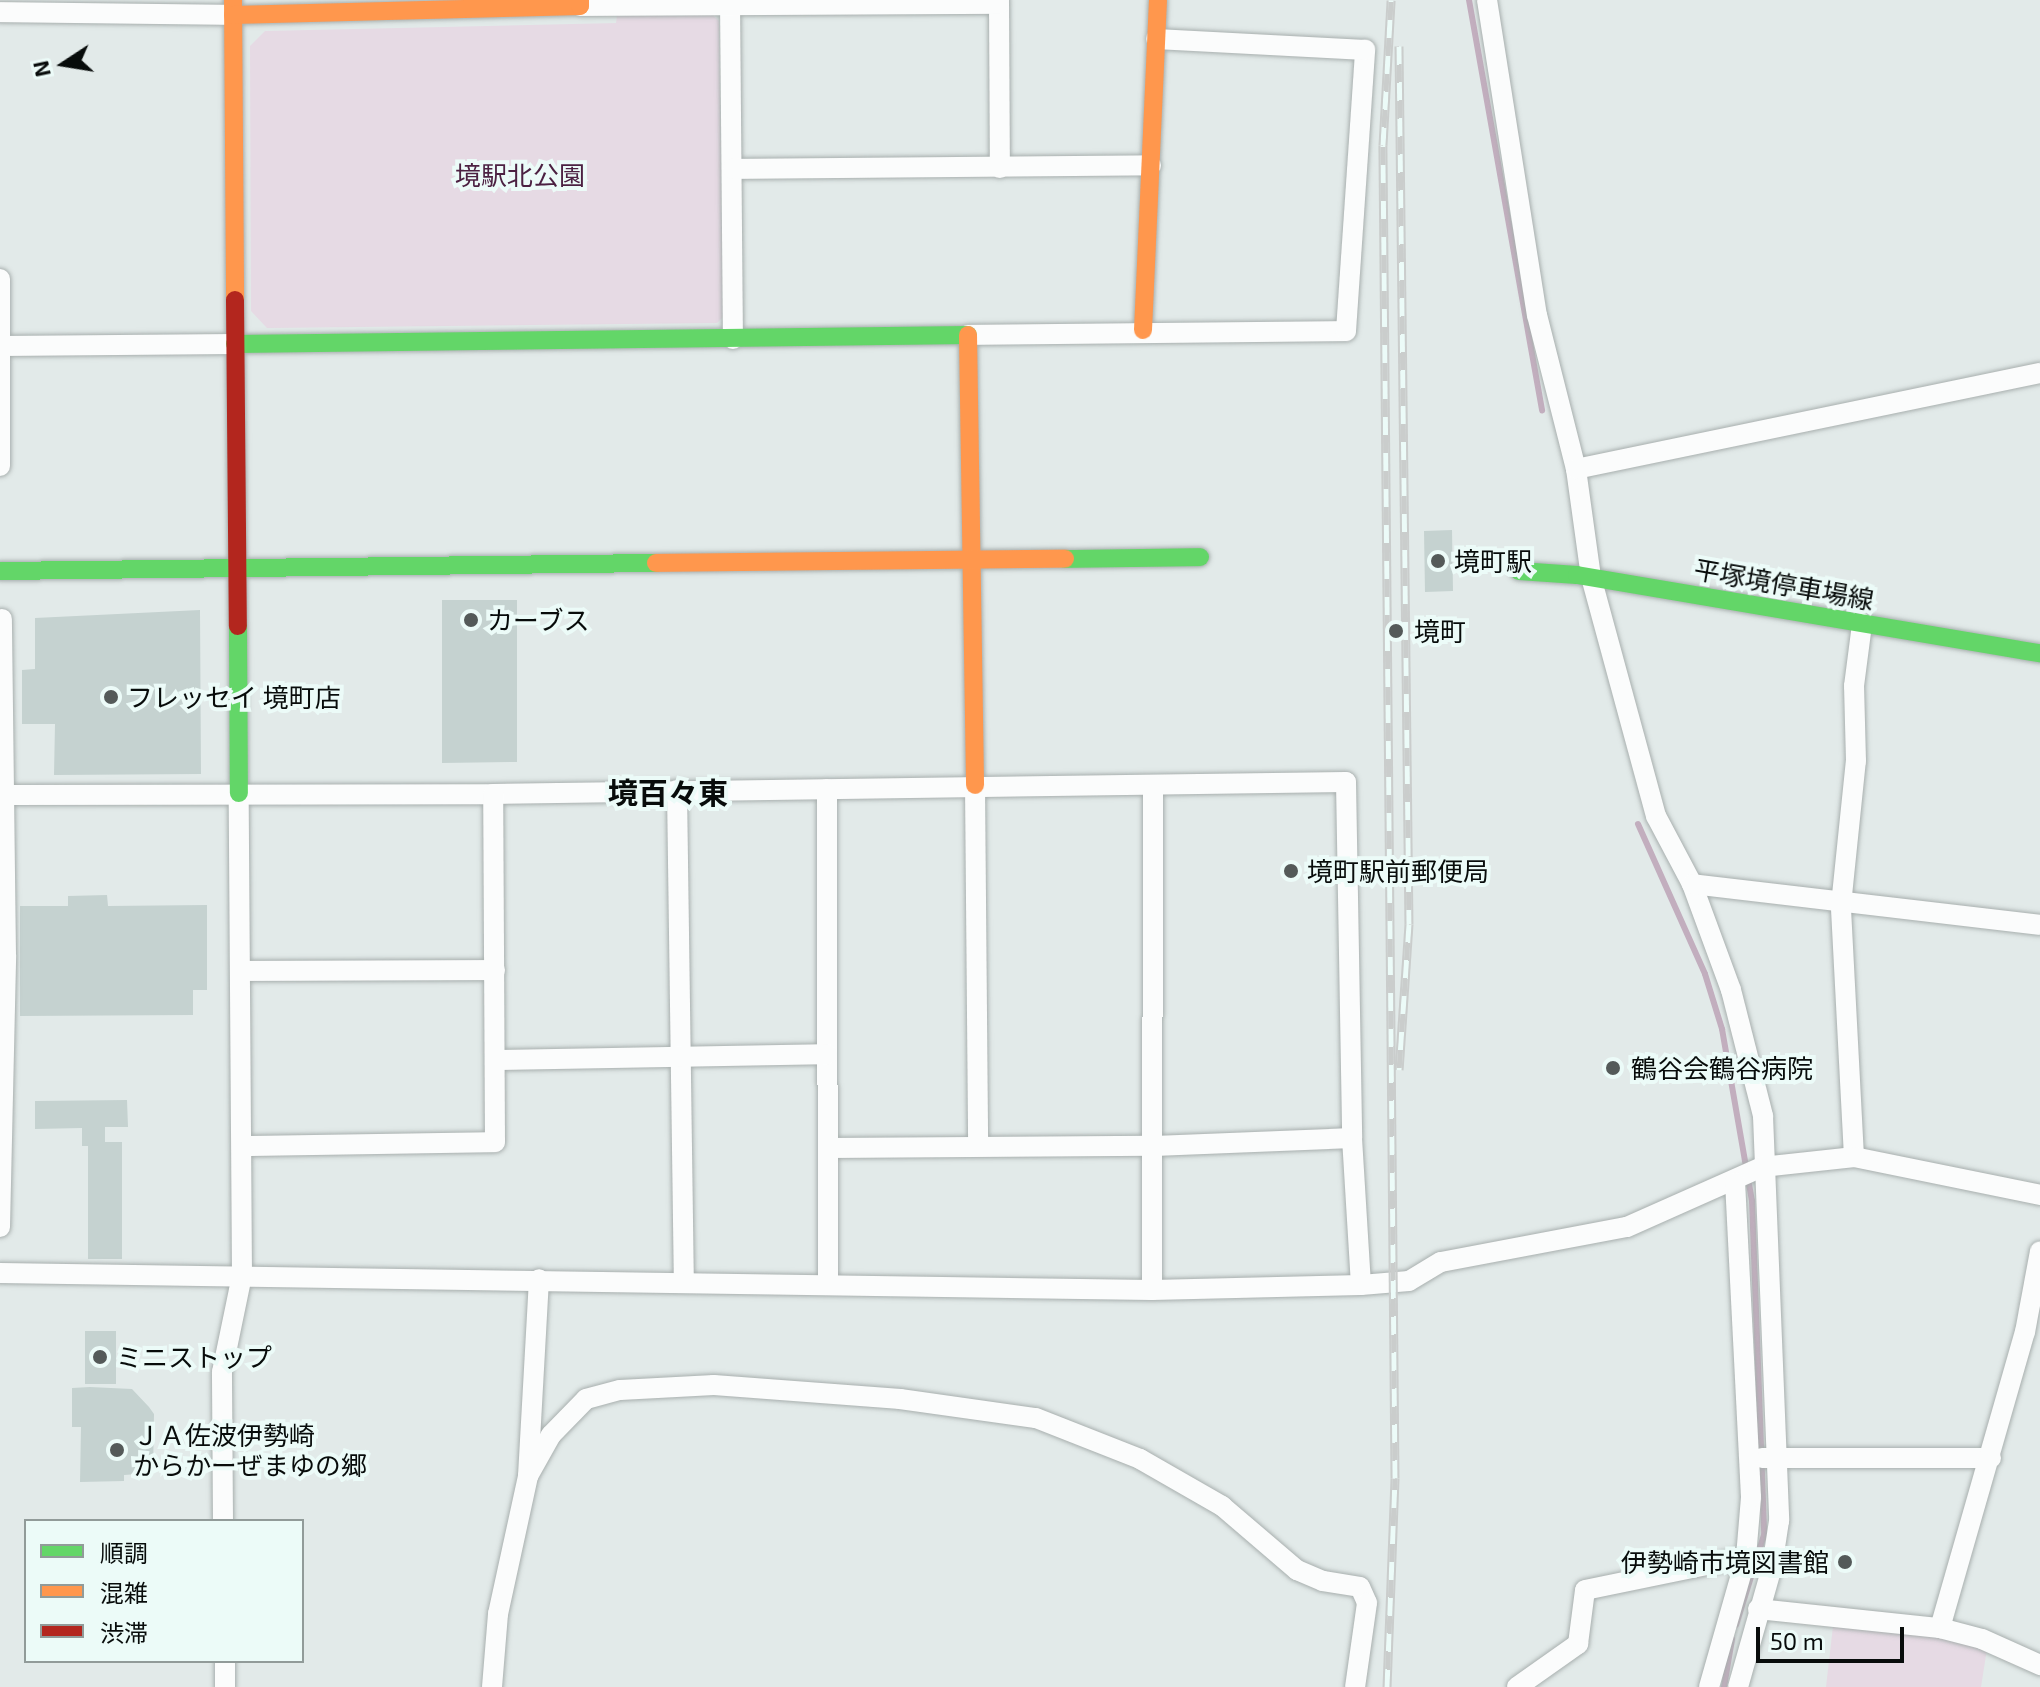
<!DOCTYPE html>
<meta charset="utf-8">
<style>
body{margin:0}
#map{position:relative;width:2040px;height:1687px;overflow:hidden;background:#e2eae9;font-family:"Exo 2","Noto Sans JP",sans-serif}
div>[style]{position:absolute}
.green>*{inset:0;background:#e6dae4}
.stream>*{height:6px;margin:-3px;padding:0 3px;transform-origin:3px;border-radius:3px;background:#c2aebe}
.building>*{inset:0;background:#c5d2d0}
.roads{filter:drop-shadow(0 0 2px #a8afae) drop-shadow(0 0 2px #a8afae)}
.street>*{height:20px;margin:-10px;padding:0 10px;transform-origin:10px;border-radius:10px;background:#fbfcfc}
.fast>*{height:18px;margin:-9px;padding:0 9px;transform-origin:9px;border-radius:9px;background:#63d668}
.slow>*{height:18px;margin:-9px;padding:0 9px;transform-origin:9px;border-radius:9px;background:#ff974d}
.jam>*{height:18px;margin:-9px;padding:0 9px;transform-origin:9px;border-radius:9px;background:#b3261e}
.rail>*{height:9px;margin-top:-4.5px;transform-origin:0;background:repeating-linear-gradient(90deg,#ecfbf8 0 18px,#cacdcc 0 36px);box-sizing:border-box;border-block:2px solid #cacdcc}
.dots>*{width:22px;height:22px;translate:-50% -50%;box-sizing:border-box;border:4px solid #ecfbf8;border-radius:50%}
span{translate:-50% -50%;white-space:nowrap;text-align:center;line-height:1.15;-webkit-text-stroke:8px #ecfbf8;paint-order:stroke}
.park-label{font-size:26px;color:#4c2142}
.poi-label{font-size:26px;color:#080c0b}
.left{translate:0 -50%;text-align:left}
.right{translate:-100% -50%;text-align:right}
.street-label{font-size:26px;color:#080c0b}
.quarter-label{font-size:30px;color:#080c0b;font-weight:700}
.legend{position:absolute;left:24px;top:1519px;width:280px;height:144px;box-sizing:border-box;background:#ecfbf8;border:2px solid #919b99;margin:0;padding:10px 14px;list-style:none;font-size:24px;color:#080c0b}
.legend li{display:flex;align-items:center;gap:16px;height:40px}
.legend b{width:40px;border:2px solid #919b99}
.north{position:absolute;left:24px;top:24px;width:80px;height:80px;-webkit-text-stroke:6px #ecfbf8;paint-order:stroke;rotate:258deg;font-size:22px;font-weight:700;line-height:32px;text-align:center;color:#080c0b}
.north::after{content:'';display:block;margin:auto;width:28px;height:36px;background:#080c0b;clip-path:polygon(50% 0,100% 100%,50% 72%,0 100%)}
.scale{position:absolute;left:1756px;top:1627px;width:148px;height:36px;box-sizing:border-box;border:4px solid #080c0b;border-top:0;padding-left:10px;font-size:24px;line-height:28px;white-space:nowrap;color:#080c0b;-webkit-text-stroke:6px #ecfbf8;paint-order:stroke}
</style>
<div id="map">
<div class="green">
<i style="clip-path:polygon(713px 15px,719px 21px,723px 317px,717px 323px,267px 328px,251px 311px,250px 46px,265px 31px,616px 23px,617px 16px)"></i>
<i style="clip-path:polygon(1833px 1626px,1949px 1638px,1987px 1649px,1981px 1687px,1826px 1687px)"></i>
</div>
<div class="stream">
<i style="left:1469px;top:0;width:417px;rotate:79.9deg"></i>
<i style="left:1638px;top:824px;width:164px;rotate:65.9deg"></i>
<i style="left:1705px;top:974px;width:58px;rotate:72.8deg"></i>
<i style="left:1722px;top:1029px;width:175px;rotate:80.1deg"></i>
<i style="left:1752px;top:1201px;width:334px;rotate:87.9deg"></i>
<i style="left:1764px;top:1535px;width:94px;rotate:107.3deg"></i>
<i style="left:1724px;top:1687px;width:49px;rotate:-80.5deg"></i>
</div>
<div class="building">
<i style="clip-path:polygon(1452px 530px,1453px 591px,1425px 592px,1424px 531px)"></i>
<i style="clip-path:polygon(442px 600px,517px 600px,517px 762px,442px 763px)"></i>
<i style="clip-path:polygon(200px 610px,201px 774px,54px 775px,55px 724px,22px 724px,22px 670px,35px 669px,35px 618px)"></i>
<i style="clip-path:polygon(107px 895px,108px 906px,207px 905px,207px 990px,193px 990px,193px 1015px,20px 1016px,20px 906px,68px 906px,68px 896px)"></i>
<i style="clip-path:polygon(127px 1100px,128px 1127px,105px 1127px,105px 1142px,122px 1142px,122px 1259px,88px 1259px,88px 1146px,82px 1146px,82px 1128px,35px 1129px,35px 1101px)"></i>
<i style="clip-path:polygon(85px 1331px,116px 1331px,116px 1384px,85px 1384px)"></i>
<i style="clip-path:polygon(90px 1387px,132px 1389px,149px 1407px,154px 1414px,153px 1473px,124px 1475px,124px 1481px,80px 1482px,81px 1427px,72px 1427px,72px 1388px)"></i>
</div>
<div class="roads">
<div class="street">
<i style="left:730px;top:0;width:339px;rotate:89.5deg"></i>
<i style="left:999px;top:0;width:168px;rotate:89.7deg"></i>
<i style="left:1487px;top:0;width:319px;rotate:81deg"></i>
<i style="left:1537px;top:315px;width:159px;rotate:75.8deg"></i>
<i style="left:1576px;top:469px;width:109px;rotate:82.1deg"></i>
<i style="left:1591px;top:577px;width:248px;rotate:74.8deg"></i>
<i style="left:1656px;top:816px;width:77px;rotate:62.1deg"></i>
<i style="left:1692px;top:884px;width:113px;rotate:69.8deg"></i>
<i style="left:1731px;top:990px;width:130px;rotate:75.7deg"></i>
<i style="left:1763px;top:1116px;width:405px;rotate:87.7deg"></i>
<i style="left:1779px;top:1521px;width:47px;rotate:98.7deg"></i>
<i style="left:1772px;top:1567px;width:125px;rotate:105.8deg"></i>
<i style="left:580px;top:6px;width:419px;rotate:-0.3deg"></i>
<i style="left:0;top:12px;width:233px;rotate:0.7deg"></i>
<i style="left:733px;top:169px;width:418px;rotate:-0.5deg"></i>
<i style="left:0;top:279px;width:187px;rotate:90deg"></i>
<i style="left:968px;top:335px;width:378px;rotate:-0.6deg"></i>
<i style="left:1346px;top:331px;width:282px;rotate:-86.1deg"></i>
<i style="left:1365px;top:50px;width:209px;rotate:-177deg"></i>
<i style="left:1px;top:346px;width:234px;rotate:-0.5deg"></i>
<i style="left:1576px;top:469px;width:474px;rotate:-11.7deg"></i>
<i style="left:975px;top:785px;width:358px;rotate:89.5deg"></i>
<i style="left:827px;top:789px;width:494px;rotate:89.9deg"></i>
<i style="left:677px;top:790px;width:490px;rotate:89.2deg"></i>
<i style="left:6px;top:795px;width:487px;rotate:-0.1deg"></i>
<i style="left:493px;top:794px;width:853px;rotate:-0.81deg"></i>
<i style="left:1346px;top:782px;width:356px;rotate:89deg"></i>
<i style="left:1352px;top:1138px;width:147px;rotate:86.5deg"></i>
<i style="left:1692px;top:884px;width:350px;rotate:6.7deg"></i>
<i style="left:242px;top:971px;width:253px;rotate:-0.2deg"></i>
<i style="left:495px;top:1060px;width:332px;rotate:-1deg"></i>
<i style="left:244px;top:1146px;width:251px;rotate:-0.9deg"></i>
<i style="left:495px;top:1142px;width:348px;rotate:-90.3deg"></i>
<i style="left:829px;top:1148px;width:325px;rotate:-0.4deg"></i>
<i style="left:1154px;top:1146px;width:198px;rotate:-2.3deg"></i>
<i style="left:1854px;top:1157px;width:252px;rotate:-93deg"></i>
<i style="left:1841px;top:905px;width:145px;rotate:-84.1deg"></i>
<i style="left:1856px;top:761px;width:75px;rotate:-91.5deg"></i>
<i style="left:1854px;top:686px;width:63px;rotate:-82.6deg"></i>
<i style="left:0;top:1227px;width:272px;rotate:-88.7deg"></i>
<i style="left:6px;top:955px;width:336px;rotate:-90.7deg"></i>
<i style="left:0;top:1273px;width:1152px;rotate:0.85deg"></i>
<i style="left:1152px;top:1290px;width:209px;rotate:-1.4deg"></i>
<i style="left:1361px;top:1285px;width:48px;rotate:-4.8deg"></i>
<i style="left:1409px;top:1281px;width:37px;rotate:-31deg"></i>
<i style="left:1441px;top:1262px;width:189px;rotate:-10.7deg"></i>
<i style="left:1627px;top:1227px;width:148px;rotate:-24deg"></i>
<i style="left:1762px;top:1167px;width:93px;rotate:-6.2deg"></i>
<i style="left:1854px;top:1157px;width:190px;rotate:11.5deg"></i>
<i style="left:1152px;top:1290px;width:505px;rotate:-89.89deg"></i>
<i style="left:1762px;top:1458px;width:229px"></i>
<i style="left:528px;top:1476px;width:47px;rotate:-60.7deg"></i>
<i style="left:551px;top:1435px;width:50px;rotate:-45.8deg"></i>
<i style="left:586px;top:1399px;width:35px;rotate:-15deg"></i>
<i style="left:620px;top:1390px;width:94px;rotate:-3deg"></i>
<i style="left:714px;top:1385px;width:187px;rotate:4.3deg"></i>
<i style="left:900px;top:1399px;width:137px;rotate:8deg"></i>
<i style="left:1036px;top:1418px;width:112px;rotate:21.5deg"></i>
<i style="left:1140px;top:1459px;width:95px;rotate:29.8deg"></i>
<i style="left:1222px;top:1506px;width:99px;rotate:40.5deg"></i>
<i style="left:1297px;top:1570px;width:28px;rotate:23deg"></i>
<i style="left:1323px;top:1581px;width:37px;rotate:9deg"></i>
<i style="left:1360px;top:1587px;width:17px;rotate:66deg"></i>
<i style="left:1367px;top:1603px;width:85px;rotate:98.1deg"></i>
<i style="left:223px;top:1521px;width:149px;rotate:-90.4deg"></i>
<i style="left:222px;top:1372px;width:99px;rotate:-78.3deg"></i>
<i style="left:242px;top:1275px;width:482px;rotate:-90.4deg"></i>
<i style="left:1758px;top:1609px;width:183px;rotate:6deg"></i>
<i style="left:1940px;top:1628px;width:43px;rotate:14.7deg"></i>
<i style="left:1982px;top:1639px;width:64px;rotate:24.1deg"></i>
<i style="left:1940px;top:1628px;width:308px;rotate:-74deg"></i>
<i style="left:2025px;top:1332px;width:82px;rotate:-79.5deg"></i>
<i style="left:225px;top:1661px;width:26px;rotate:90deg"></i>
<i style="left:492px;top:1687px;width:73px;rotate:-85.3deg"></i>
<i style="left:498px;top:1614px;width:141px;rotate:-77.7deg"></i>
<i style="left:528px;top:1476px;width:197px;rotate:-86.8deg"></i>
<i style="left:1517px;top:1687px;width:75px;rotate:-35.2deg"></i>
<i style="left:1578px;top:1644px;width:54px;rotate:-82.6deg"></i>
<i style="left:1585px;top:1590px;width:164px;rotate:-11.6deg"></i>
<i style="left:1709px;top:1687px;width:135px;rotate:-74.1deg"></i>
<i style="left:1746px;top:1557px;width:60px;rotate:-85.2deg"></i>
<i style="left:1751px;top:1497px;width:315px;rotate:-92.9deg"></i>
</div>
<div class="fast">
<i style="left:235px;top:344px;width:733px;rotate:-0.7deg"></i>
<i style="left:1065px;top:559px;width:135px;rotate:-0.8deg"></i>
<i style="left:0;top:571px;width:656px;rotate:-0.7deg"></i>
<i style="left:1519px;top:571px;width:58px;rotate:3.9deg"></i>
<i style="left:1577px;top:575px;width:470px;rotate:9.6deg"></i>
<i style="left:238px;top:626px;width:167px;rotate:89.7deg"></i>
</div>
<div class="slow">
<i style="left:233px;top:0;width:300px;rotate:89.6deg"></i>
<i style="left:233px;top:15px;width:347px;rotate:-1.5deg"></i>
<i style="left:580px;top:6px;width:6px;rotate:-90deg"></i>
<i style="left:1143px;top:330px;width:330px;rotate:-87.4deg"></i>
<i style="left:968px;top:335px;width:450px;rotate:89.1deg"></i>
<i style="left:656px;top:563px;width:409px;rotate:-0.6deg"></i>
</div>
<div class="jam">
<i style="left:235px;top:300px;width:326px;rotate:89.5deg"></i>
</div>
</div>
<div class="rail">
<i style="left:1399px;top:46px;width:878px;rotate:89.35deg"></i>
<i style="left:1409px;top:924px;width:146px;rotate:93.9deg"></i>
<i style="left:1387px;top:1687px;width:209px;rotate:-87.8deg"></i>
<i style="left:1395px;top:1478px;width:1333px;rotate:-90.52deg"></i>
<i style="left:1383px;top:145px;width:145px;rotate:-86.8deg"></i>
</div>
<div class="dots">
<i style="left:1438px;top:561px;background:#545a59"></i>
<i style="left:471px;top:620px;background:#545a59"></i>
<i style="left:1396px;top:631px;background:#545a59"></i>
<i style="left:111px;top:697px;background:#545a59"></i>
<i style="left:1291px;top:871px;background:#545a59"></i>
<i style="left:1613px;top:1068px;background:#545a59"></i>
<i style="left:100px;top:1357px;background:#545a59"></i>
<i style="left:117px;top:1450px;background:#545a59"></i>
<i style="left:1845px;top:1562px;background:#545a59"></i>
</div>
<div class="park-label">
<span style="left:520px;top:175px">境駅北公園</span>
</div>
<div class="poi-label">
<span class="left" style="left:1454px;top:561px">境町駅</span>
<span class="left" style="left:487px;top:620px">カーブス</span>
<span class="left" style="left:1414px;top:631px">境町</span>
<span class="left" style="left:127px;top:697px">フレッセイ 境町店</span>
<span class="left" style="left:1307px;top:871px">境町駅前郵便局</span>
<span class="left" style="left:1631px;top:1068px">鶴谷会鶴谷病院</span>
<span class="left" style="left:116px;top:1357px">ミニストップ</span>
<span class="left" style="left:133px;top:1450px">ＪＡ佐波伊勢崎<br>からかーぜまゆの郷</span>
<span class="right" style="left:1829px;top:1562px">伊勢崎市境図書館</span>
</div>
<div class="street-label">
<span style="left:1784px;top:584px;rotate:10deg">平塚境停車場線</span>
</div>
<div class="quarter-label">
<span style="left:668px;top:792px">境百々東</span>
</div>
<ul class="legend">
<li><b style="height:10px;background:#63d668"></b>順調</li>
<li><b style="height:10px;background:#ff974d"></b>混雑</li>
<li><b style="height:10px;background:#b3261e"></b>渋滞</li>
</ul>
<div class="north">N</div>
<div class="scale">50 m</div>
</div>
